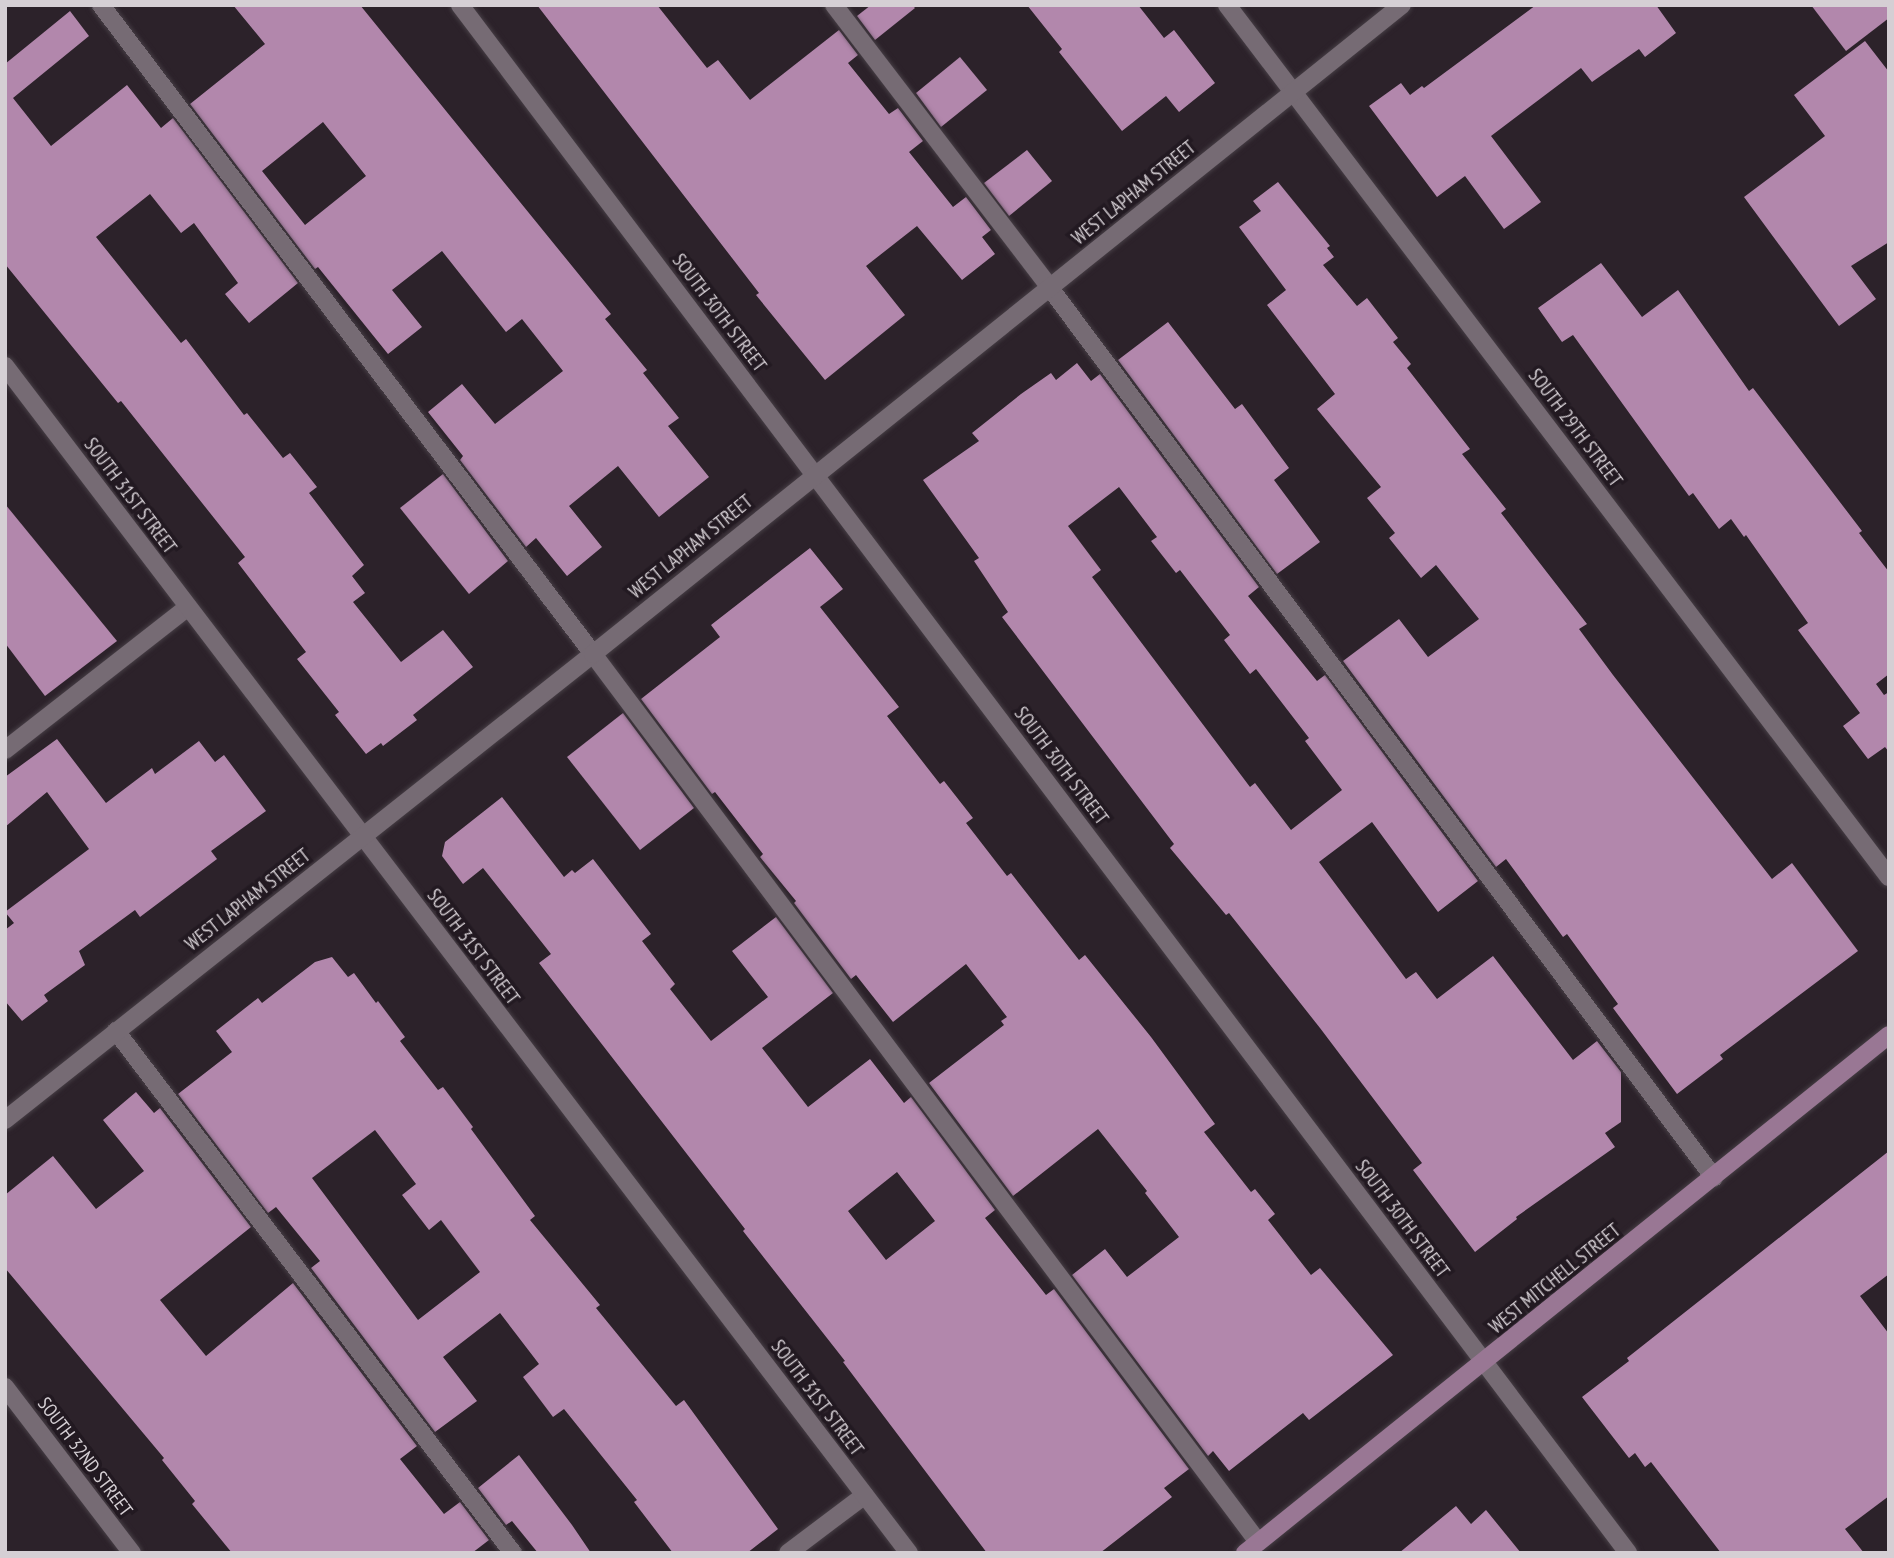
<!DOCTYPE html>
<style>
body{margin:0}
#map{position:relative;width:1894px;height:1558px;overflow:hidden;background:#2c222a;font-family:"PT Sans Narrow",sans-serif}
div>[style]{position:absolute}
.building>*{inset:0;background:#b287ac}
.roads{filter:drop-shadow(0 0 2px #463e45) drop-shadow(0 0 2px #463e45)}
.lane>*{height:18px;margin:-9px;padding:0 9px;transform-origin:9px;border-radius:9px;background:#766b74}
.street>*{height:18px;margin:-9px;padding:0 9px;transform-origin:9px;border-radius:9px;background:#766b74}
.secondary>*{height:18px;margin:-9px;padding:0 9px;transform-origin:9px;border-radius:9px;background:#997794}
span{translate:-50% -50%;white-space:nowrap;text-align:center;line-height:1.15;-webkit-text-stroke:7px #221921;paint-order:stroke}
.street-label{font-size:19px;color:#d5cfd4}
.frame{position:absolute;inset:0;border:7px solid #d5cfd4;pointer-events:none}
</style>
<div id="map">
<div class="building">
<i style="clip-path:polygon(evenodd,233px 5px,360px 5px,611px 314px,605px 319px,647px 370px,643px 373px,679px 418px,668px 426px,709px 477px,659px 517px,618px 466px,569px 506px,602px 547px,567px 576px,536px 538px,526px 547px,460px 460px,463px 456px,428px 412px,462px 384px,495px 424px,563px 371px,522px 319px,506px 332px,442px 251px,392px 290px,422px 327px,388px 354px,318px 267px,315px 269px,190px 104px,265px 44px,233px 5px,323px 122px,366px 176px,305px 225px,262px 171px,323px 122px)"></i>
<i style="clip-path:polygon(537px 5px,657px 5px,707px 68px,718px 60px,750px 100px,839px 30px,858px 55px,848px 63px,889px 114px,898px 108px,923px 141px,909px 152px,953px 207px,966px 197px,991px 230px,982px 237px,995px 254px,962px 280px,917px 226px,866px 266px,905px 315px,825px 380px,756px 295px,759px 293px)"></i>
<i style="clip-path:polygon(871px 5px,912px 5px,915px 8px,875px 40px,857px 16px)"></i>
<i style="clip-path:polygon(1027px 5px,1138px 5px,1164px 38px,1174px 30px,1215px 83px,1179px 112px,1166px 96px,1122px 131px,1059px 52px,1062px 49px)"></i>
<i style="clip-path:polygon(1536px 5px,1656px 5px,1676px 33px,1645px 57px,1639px 49px,1592px 82px,1581px 68px,1491px 136px,1541px 202px,1504px 229px,1465px 176px,1437px 197px,1369px 106px,1401px 83px,1410px 95px,1422px 86px,1424px 88px)"></i>
<i style="clip-path:polygon(1811px 5px,1889px 5px,1889px 18px,1846px 51px)"></i>
<i style="clip-path:polygon(70px 11px,89px 36px,13px 98px,51px 146px,127px 85px,161px 128px,173px 118px,298px 283px,249px 323px,225px 294px,238px 283px,194px 223px,181px 233px,150px 194px,96px 237px,181px 343px,186px 339px,244px 415px,247px 413px,283px 458px,290px 453px,317px 487px,309px 493px,364px 565px,352px 576px,365px 593px,353px 602px,401px 662px,443px 630px,473px 667px,413px 715px,417px 720px,383px 746px,381px 743px,366px 754px,335px 715px,339px 712px,297px 659px,306px 652px,238px 563px,245px 557px,121px 401px,118px 403px,5px 264px,5px 64px)"></i>
<i style="clip-path:polygon(1865px 41px,1889px 72px,1889px 242px,1851px 266px,1876px 299px,1839px 326px,1744px 197px,1825px 136px,1794px 95px)"></i>
<i style="clip-path:polygon(960px 57px,987px 90px,941px 127px,916px 93px)"></i>
<i style="clip-path:polygon(1027px 150px,1052px 181px,1009px 216px,984px 183px)"></i>
<i style="clip-path:polygon(1278px 182px,1330px 246px,1327px 248px,1334px 257px,1323px 265px,1357px 306px,1367px 298px,1398px 338px,1393px 342px,1411px 364px,1407px 368px,1470px 449px,1462px 454px,1506px 509px,1501px 513px,1587px 624px,1579px 629px,1613px 675px,1772px 879px,1792px 863px,1858px 951px,1720px 1055px,1723px 1059px,1677px 1094px,1613px 1008px,1618px 1004px,1567px 934px,1563px 937px,1506px 859px,1496px 867px,1343px 661px,1399px 619px,1428px 657px,1479px 619px,1436px 565px,1421px 578px,1389px 538px,1395px 533px,1367px 498px,1381px 487px,1317px 409px,1335px 394px,1267px 305px,1286px 290px,1239px 227px,1261px 211px,1253px 201px)"></i>
<i style="clip-path:polygon(1601px 263px,1642px 317px,1678px 290px,1749px 391px,1753px 388px,1862px 531px,1859px 533px,1889px 572px,1889px 674px,1876px 684px,1884px 695px,1889px 692px,1889px 752px,1885px 747px,1868px 759px,1843px 726px,1860px 713px,1798px 630px,1808px 623px,1746px 535px,1744px 537px,1731px 519px,1719px 529px,1693px 493px,1689px 496px,1573px 335px,1562px 342px,1538px 308px)"></i>
<i style="clip-path:polygon(1168px 322px,1235px 409px,1242px 404px,1289px 468px,1274px 480px,1320px 542px,1277px 574px,1118px 360px)"></i>
<i style="clip-path:polygon(evenodd,1077px 363px,1091px 381px,1100px 374px,1259px 587px,1248px 596px,1317px 681px,1325px 675px,1478px 881px,1438px 912px,1372px 822px,1319px 862px,1406px 979px,1416px 972px,1437px 999px,1493px 956px,1573px 1060px,1597px 1041px,1621px 1072px,1621px 1122px,1605px 1133px,1615px 1147px,1516px 1217px,1517px 1219px,1475px 1252px,1413px 1170px,1422px 1163px,1320px 1028px,1229px 913px,1226px 915px,1170px 848px,1174px 844px,1002px 617px,1008px 612px,974px 561px,979px 558px,923px 480px,979px 441px,972px 433px,1021px 394px,1051px 373px,1056px 380px,1077px 363px,1119px 487px,1157px 537px,1151px 541px,1176px 573px,1180px 570px,1230px 635px,1224px 640px,1250px 674px,1256px 669px,1309px 738px,1305px 741px,1342px 790px,1291px 830px,1255px 783px,1250px 787px,1092px 577px,1101px 570px,1068px 526px,1119px 487px)"></i>
<i style="clip-path:polygon(443px 474px,508px 561px,469px 594px,400px 508px)"></i>
<i style="clip-path:polygon(5px 504px,117px 641px,45px 696px,5px 643px)"></i>
<i style="clip-path:polygon(810px 548px,843px 589px,820px 607px,899px 707px,887px 716px,940px 784px,944px 781px,973px 818px,966px 823px,1007px 876px,1011px 873px,1079px 960px,1085px 955px,1151px 1037px,1215px 1124px,1204px 1132px,1251px 1192px,1255px 1189px,1275px 1214px,1268px 1220px,1311px 1275px,1320px 1268px,1393px 1355px,1309px 1420px,1303px 1413px,1229px 1471px,1213px 1451px,1208px 1456px,1072px 1275px,1105px 1249px,1127px 1277px,1179px 1237px,1145px 1193px,1147px 1191px,1098px 1129px,1013px 1196px,929px 1083px,1004px 1025px,1001px 1021px,1007px 1017px,966px 964px,893px 1022px,856px 975px,851px 979px,794px 903px,796px 901px,760px 857px,763px 854px,715px 792px,712px 794px,641px 699px,720px 637px,711px 625px)"></i>
<i style="clip-path:polygon(623px 713px,694px 808px,640px 850px,567px 757px)"></i>
<i style="clip-path:polygon(57px 739px,106px 803px,152px 768px,155px 774px,199px 741px,215px 762px,224px 755px,266px 811px,211px 851px,217px 859px,140px 917px,135px 910px,79px 951px,85px 965px,44px 995px,48px 1001px,22px 1021px,5px 1001px,5px 930px,14px 923px,5px 912px,89px 849px,47px 792px,5px 827px,5px 777px)"></i>
<i style="clip-path:polygon(evenodd,502px 797px,564px 877px,572px 870px,575px 873px,593px 859px,651px 934px,642px 941px,675px 984px,670px 989px,711px 1041px,768px 997px,732px 951px,776px 917px,833px 993px,762px 1048px,808px 1107px,870px 1059px,904px 1103px,911px 1097px,995px 1210px,985px 1218px,1046px 1295px,1054px 1289px,1189px 1469px,1164px 1488px,1172px 1497px,1100px 1553px,987px 1553px,843px 1362px,845px 1361px,743px 1231px,745px 1229px,539px 963px,551px 954px,483px 868px,463px 884px,442px 856px,445px 842px,502px 797px,897px 1172px,935px 1221px,886px 1260px,848px 1211px,897px 1172px)"></i>
<i style="clip-path:polygon(evenodd,332px 957px,348px 977px,354px 973px,376px 1003px,378px 1001px,405px 1037px,400px 1041px,438px 1090px,443px 1087px,473px 1127px,471px 1129px,535px 1216px,530px 1220px,600px 1305px,596px 1308px,676px 1406px,684px 1400px,778px 1529px,747px 1553px,673px 1553px,634px 1502px,637px 1500px,564px 1409px,553px 1417px,523px 1377px,539px 1364px,500px 1313px,443px 1357px,477px 1401px,435px 1432px,311px 1268px,320px 1261px,276px 1207px,268px 1213px,178px 1094px,232px 1052px,216px 1031px,258px 998px,262px 1003px,315px 962px,332px 957px,375px 1130px,416px 1184px,402px 1195px,429px 1230px,441px 1220px,480px 1272px,418px 1320px,312px 1178px,375px 1130px)"></i>
<i style="clip-path:polygon(136px 1092px,154px 1113px,160px 1108px,251px 1227px,160px 1300px,206px 1356px,293px 1283px,417px 1446px,400px 1459px,444px 1514px,460px 1502px,489px 1540px,472px 1553px,232px 1553px,192px 1504px,195px 1501px,162px 1460px,164px 1458px,5px 1268px,5px 1195px,53px 1156px,96px 1209px,144px 1171px,103px 1120px)"></i>
<i style="clip-path:polygon(1889px 1151px,1889px 1274px,1860px 1296px,1889px 1334px,1889px 1496px,1845px 1529px,1864px 1553px,1721px 1553px,1651px 1462px,1645px 1467px,1635px 1453px,1629px 1458px,1582px 1397px,1629px 1361px,1627px 1358px)"></i>
<i style="clip-path:polygon(519px 1455px,572px 1525px,591px 1553px,538px 1553px,512px 1521px,506px 1525px,478px 1488px)"></i>
<i style="clip-path:polygon(1456px 1506px,1471px 1524px,1486px 1510px,1521px 1553px,1399px 1553px)"></i>
</div>
<div class="roads">
<div class="lane">
<i style="left:101px;top:5px;width:814px;rotate:52.83deg"></i>
<i style="left:593px;top:654px;width:1109px;rotate:53.17deg"></i>
<i style="left:834px;top:5px;width:356px;rotate:52.6deg"></i>
<i style="left:1050px;top:288px;width:1110px;rotate:53.27deg"></i>
<i style="left:5px;top:750px;width:232px;rotate:-38deg"></i>
<i style="left:116px;top:1031px;width:656px;rotate:52.75deg"></i>
<i style="left:788px;top:1553px;width:96px;rotate:-37deg"></i>
</div>
<div class="street">
<i style="left:460px;top:5px;width:1939px;rotate:52.96deg"></i>
<i style="left:1227px;top:5px;width:1095px;rotate:52.8deg"></i>
<i style="left:5px;top:366px;width:1492px;rotate:52.71deg"></i>
<i style="left:5px;top:1120px;width:750px;rotate:-38.4deg"></i>
<i style="left:593px;top:654px;width:1037px;rotate:-38.74deg"></i>
<i style="left:5px;top:1387px;width:209px;rotate:52.6deg"></i>
</div>
<div class="secondary">
<i style="left:1245px;top:1553px;width:826px;rotate:-38.81deg"></i>
</div>
</div>
<div class="street-label">
<span style="left:1134px;top:193px;rotate:-39deg">WEST LAPHAM STREET</span>
<span style="left:719px;top:313px;rotate:53deg">SOUTH 30TH STREET</span>
<span style="left:1575px;top:428px;rotate:53deg">SOUTH 29TH STREET</span>
<span style="left:130px;top:496px;rotate:53deg">SOUTH 31ST STREET</span>
<span style="left:691px;top:547px;rotate:-39deg">WEST LAPHAM STREET</span>
<span style="left:1061px;top:766px;rotate:53deg">SOUTH 30TH STREET</span>
<span style="left:248px;top:900px;rotate:-38deg">WEST LAPHAM STREET</span>
<span style="left:473px;top:947px;rotate:53deg">SOUTH 31ST STREET</span>
<span style="left:1402px;top:1219px;rotate:53deg">SOUTH 30TH STREET</span>
<span style="left:1555px;top:1279px;rotate:-39deg">WEST MITCHELL STREET</span>
<span style="left:817px;top:1398px;rotate:53deg">SOUTH 31ST STREET</span>
<span style="left:85px;top:1457px;rotate:53deg">SOUTH 32ND STREET</span>
</div>
<div class="frame"></div>
</div>
